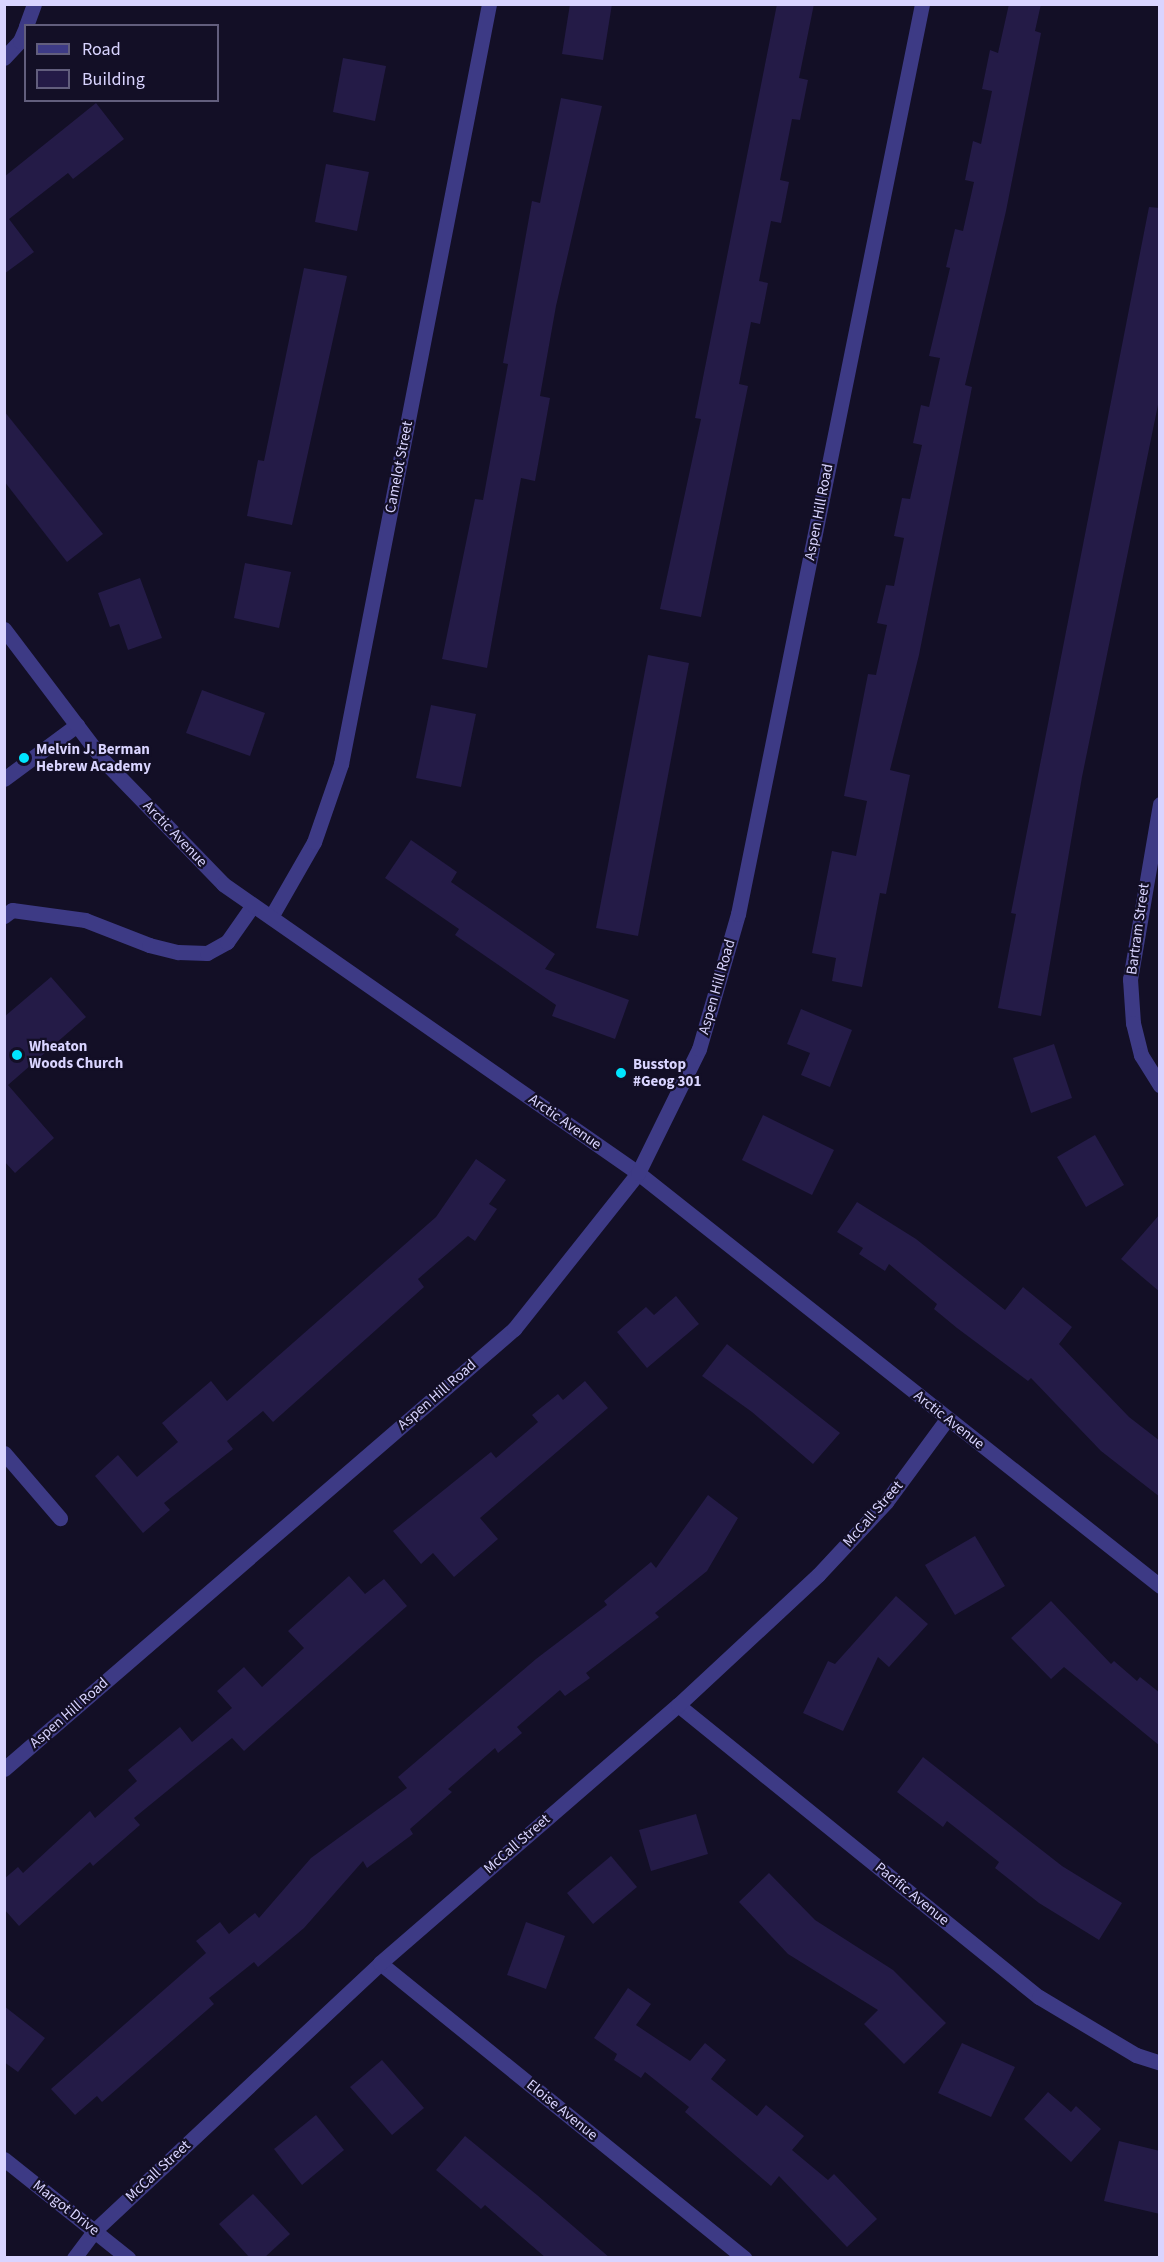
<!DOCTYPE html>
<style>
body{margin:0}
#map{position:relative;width:1164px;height:2262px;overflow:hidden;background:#130f26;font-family:"Source Sans 3",sans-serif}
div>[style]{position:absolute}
.building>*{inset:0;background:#241b47}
.service>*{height:15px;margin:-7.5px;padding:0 7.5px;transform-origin:7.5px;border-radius:7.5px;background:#3d3a85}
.minor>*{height:15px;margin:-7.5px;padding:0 7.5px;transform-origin:7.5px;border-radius:7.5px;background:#3d3a85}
.tertiary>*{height:15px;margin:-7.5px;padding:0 7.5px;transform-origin:7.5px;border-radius:7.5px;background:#3d3a85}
.dots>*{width:16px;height:16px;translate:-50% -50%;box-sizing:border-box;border:3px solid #130f26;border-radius:50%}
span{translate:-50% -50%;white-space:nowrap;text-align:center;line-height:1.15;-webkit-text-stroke:4.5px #130f26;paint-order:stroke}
.street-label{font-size:15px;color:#d9d4ff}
.poi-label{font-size:15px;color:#d9d4ff;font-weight:700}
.left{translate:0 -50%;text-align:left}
.frame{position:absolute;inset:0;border:6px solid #d9d4ff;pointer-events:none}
.legend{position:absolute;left:24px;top:24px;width:195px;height:78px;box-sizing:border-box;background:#130f26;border:2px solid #625e7d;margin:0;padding:8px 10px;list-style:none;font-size:18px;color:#d9d4ff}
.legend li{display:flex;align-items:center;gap:12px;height:30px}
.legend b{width:30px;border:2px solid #625e7d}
</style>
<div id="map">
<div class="building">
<i style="clip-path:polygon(570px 4px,612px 4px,603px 60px,562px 54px)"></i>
<i style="clip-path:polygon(777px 4px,814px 4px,799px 78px,808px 80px,800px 120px,792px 119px,780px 180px,789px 182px,781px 223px,771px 221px,759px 281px,768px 283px,760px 324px,751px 322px,739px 384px,748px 386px,701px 617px,660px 609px,701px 419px,695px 418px)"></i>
<i style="clip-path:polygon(1009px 4px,1041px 4px,1035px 31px,1041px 33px,1006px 211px,965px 385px,972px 387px,919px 655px,890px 770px,910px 775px,886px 894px,880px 893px,862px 987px,832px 981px,836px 958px,812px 953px,832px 851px,856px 856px,867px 801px,844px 796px,868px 674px,876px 675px,887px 625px,877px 623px,886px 585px,894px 586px,904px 538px,894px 536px,902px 498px,910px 499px,922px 445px,913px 443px,921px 405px,929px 407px,940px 358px,929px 356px,950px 268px,946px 267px,955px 229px,963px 231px,974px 182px,965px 180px,973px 141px,981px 144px,992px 91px,982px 89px,990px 50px,998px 53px)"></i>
<i style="clip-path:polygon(343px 58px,386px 66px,375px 121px,333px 112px)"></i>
<i style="clip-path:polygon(561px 98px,602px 106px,556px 306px,540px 396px,550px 398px,535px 481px,521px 478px,487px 668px,442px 659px,475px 499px,483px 500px,508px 364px,503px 363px,532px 201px,540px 203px)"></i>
<i style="clip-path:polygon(96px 103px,124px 139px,73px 179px,68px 173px,9px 219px,34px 252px,4px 274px,4px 177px)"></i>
<i style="clip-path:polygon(326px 164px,369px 172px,357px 231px,315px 222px)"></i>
<i style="clip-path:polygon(1149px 207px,1160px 208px,1160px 395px,1082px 777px,1041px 1016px,998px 1008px,1016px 914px,1011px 913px)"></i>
<i style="clip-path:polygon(304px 268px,347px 276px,292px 525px,247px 516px,258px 460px,264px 461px)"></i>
<i style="clip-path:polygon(4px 411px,103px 534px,67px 562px,4px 481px)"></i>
<i style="clip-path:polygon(245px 563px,291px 572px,279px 628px,234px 618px)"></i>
<i style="clip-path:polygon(140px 578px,162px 638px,128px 650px,119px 624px,110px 627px,98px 593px)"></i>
<i style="clip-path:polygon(648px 655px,689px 663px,638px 936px,596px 928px)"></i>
<i style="clip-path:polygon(202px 690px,265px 713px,250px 756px,186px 733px)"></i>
<i style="clip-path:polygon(431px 705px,476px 714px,461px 787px,416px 778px)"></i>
<i style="clip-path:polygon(411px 840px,457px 872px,451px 882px,555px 954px,545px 969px,629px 1000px,615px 1039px,552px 1016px,556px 1005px,455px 935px,459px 929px,385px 878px)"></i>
<i style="clip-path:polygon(51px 977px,86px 1017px,8px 1085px,54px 1138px,15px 1173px,4px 1161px,4px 1017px)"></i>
<i style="clip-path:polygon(801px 1009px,852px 1030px,830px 1087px,801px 1075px,810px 1053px,787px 1044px)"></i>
<i style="clip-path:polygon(1054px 1044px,1072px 1098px,1031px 1113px,1013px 1058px)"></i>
<i style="clip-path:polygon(763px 1115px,834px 1150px,812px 1195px,742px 1160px)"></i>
<i style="clip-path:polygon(1095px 1135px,1124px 1185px,1086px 1207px,1057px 1157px)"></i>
<i style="clip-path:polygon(476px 1159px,506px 1180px,489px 1204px,497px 1209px,475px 1241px,468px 1236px,418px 1279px,424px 1287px,273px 1422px,263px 1411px,227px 1441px,233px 1449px,164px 1503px,170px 1510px,143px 1533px,95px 1476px,118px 1455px,137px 1477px,178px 1442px,162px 1423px,211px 1381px,227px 1401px,436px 1217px)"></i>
<i style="clip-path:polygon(857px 1202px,916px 1239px,1005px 1310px,1023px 1287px,1072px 1327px,1059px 1344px,1129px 1417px,1160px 1441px,1160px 1497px,1101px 1451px,1031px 1378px,1028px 1381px,957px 1328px,934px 1309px,937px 1304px,889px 1264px,885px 1271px,859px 1254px,863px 1248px,837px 1232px)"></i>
<i style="clip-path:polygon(1160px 1214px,1160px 1292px,1121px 1259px)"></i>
<i style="clip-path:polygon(676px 1296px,699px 1324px,647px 1368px,617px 1332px,646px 1307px,654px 1315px)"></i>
<i style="clip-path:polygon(727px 1344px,840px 1433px,813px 1464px,752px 1412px,702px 1376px)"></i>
<i style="clip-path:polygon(585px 1381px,608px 1408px,480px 1518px,498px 1539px,454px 1577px,433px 1553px,421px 1564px,393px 1531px,491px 1452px,496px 1458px,538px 1422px,532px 1415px,558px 1394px,563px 1400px)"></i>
<i style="clip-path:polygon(708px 1495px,738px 1518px,707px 1571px,655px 1613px,659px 1617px,586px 1673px,590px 1678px,565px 1696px,560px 1690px,517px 1727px,522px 1733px,498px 1753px,495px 1748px,448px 1789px,452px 1792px,410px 1829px,413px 1834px,367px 1868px,363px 1861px,304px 1928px,258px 1967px,254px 1962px,209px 1998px,214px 2004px,102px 2102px,97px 2096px,75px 2115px,51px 2089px,206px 1953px,196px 1941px,220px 1922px,229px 1934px,255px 1913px,259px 1918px,311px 1858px,407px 1788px,398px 1777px,536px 1659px,607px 1605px,604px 1601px,651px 1562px,656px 1568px)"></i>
<i style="clip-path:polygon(975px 1536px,1005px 1586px,955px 1615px,925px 1565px)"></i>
<i style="clip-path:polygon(349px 1576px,365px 1594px,384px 1579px,407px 1606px,244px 1751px,232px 1738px,134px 1818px,140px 1825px,93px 1866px,90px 1862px,19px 1926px,4px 1909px,4px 1879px,18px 1867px,23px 1873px,90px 1811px,95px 1818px,137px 1781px,128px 1770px,180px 1727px,192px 1742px,232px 1708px,217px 1691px,244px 1667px,262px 1687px,304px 1648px,288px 1631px)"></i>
<i style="clip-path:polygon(896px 1596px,928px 1624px,889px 1667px,878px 1657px,843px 1731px,803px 1713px,828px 1661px,835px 1664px)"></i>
<i style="clip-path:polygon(1051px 1601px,1111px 1664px,1114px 1661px,1137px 1681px,1140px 1677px,1160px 1693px,1160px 1746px,1064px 1667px,1051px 1679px,1011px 1638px)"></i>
<i style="clip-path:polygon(923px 1757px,1062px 1866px,1122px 1903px,1099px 1940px,1039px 1903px,995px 1868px,999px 1862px,947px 1821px,943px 1827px,897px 1792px)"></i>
<i style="clip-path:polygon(696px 1814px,708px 1854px,651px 1871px,639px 1830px)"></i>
<i style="clip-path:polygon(611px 1856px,637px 1887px,593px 1924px,567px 1893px)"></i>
<i style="clip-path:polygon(769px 1873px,815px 1920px,893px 1970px,946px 2023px,904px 2064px,864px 2024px,878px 2010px,788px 1954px,739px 1902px)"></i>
<i style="clip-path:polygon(526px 1922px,565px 1936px,546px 1989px,507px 1975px)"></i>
<i style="clip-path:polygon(628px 1988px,651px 2004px,636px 2025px,690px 2061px,705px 2043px,726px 2060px,711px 2079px,757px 2116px,766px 2105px,804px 2136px,792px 2150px,828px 2180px,834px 2174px,877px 2219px,847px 2247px,779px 2176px,771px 2186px,685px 2112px,689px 2107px,645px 2072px,641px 2078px,614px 2060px,617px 2054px,594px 2038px)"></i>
<i style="clip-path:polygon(4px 2006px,45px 2038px,18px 2072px,4px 2062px)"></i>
<i style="clip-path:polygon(962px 2043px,1015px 2067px,991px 2117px,938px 2093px)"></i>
<i style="clip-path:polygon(382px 2060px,424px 2108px,392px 2135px,350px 2087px)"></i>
<i style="clip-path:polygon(1048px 2092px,1071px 2112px,1076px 2106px,1101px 2129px,1071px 2162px,1024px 2119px)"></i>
<i style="clip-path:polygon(316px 2115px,344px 2150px,302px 2185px,274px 2149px)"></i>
<i style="clip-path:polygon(465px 2136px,537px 2195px,610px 2258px,546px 2258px,485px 2205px,481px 2209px,436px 2170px)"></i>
<i style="clip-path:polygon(1119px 2141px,1160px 2151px,1160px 2214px,1104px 2201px)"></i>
<i style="clip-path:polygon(253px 2194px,290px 2234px,264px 2258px,250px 2258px,219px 2224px)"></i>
</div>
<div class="service">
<i style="left:4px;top:779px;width:91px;rotate:-36.5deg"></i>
<i style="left:4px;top:916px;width:10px;rotate:-37deg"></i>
<i style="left:12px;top:910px;width:74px;rotate:7.8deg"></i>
<i style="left:85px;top:920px;width:69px;rotate:21.3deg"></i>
<i style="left:149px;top:945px;width:30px;rotate:14deg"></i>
<i style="left:178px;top:952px;width:29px;rotate:2deg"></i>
<i style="left:207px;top:953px;width:23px;rotate:-29deg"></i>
<i style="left:227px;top:942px;width:45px;rotate:-54.9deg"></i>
<i style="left:4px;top:1453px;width:86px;rotate:49.3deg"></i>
</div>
<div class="minor">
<i style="left:26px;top:26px;width:23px;rotate:-70deg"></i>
<i style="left:4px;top:58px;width:23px;rotate:-47deg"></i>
<i style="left:20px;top:41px;width:15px;rotate:-67deg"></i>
<i style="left:1160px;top:804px;width:178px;rotate:99.7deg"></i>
<i style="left:1130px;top:979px;width:44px;rotate:86.1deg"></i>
<i style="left:1133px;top:1023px;width:33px;rotate:76deg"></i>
<i style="left:1141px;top:1055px;width:36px;rotate:58deg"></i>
<i style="left:271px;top:917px;width:86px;rotate:-60.2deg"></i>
<i style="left:314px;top:842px;width:83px;rotate:-70.9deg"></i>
<i style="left:341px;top:764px;width:774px;rotate:-78.98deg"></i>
<i style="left:638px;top:1173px;width:666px;rotate:38.35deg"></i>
<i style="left:678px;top:1705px;width:464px;rotate:39deg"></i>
<i style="left:1039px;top:1997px;width:113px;rotate:30.9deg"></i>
<i style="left:1136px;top:2055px;width:25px;rotate:18deg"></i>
<i style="left:380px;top:1963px;width:469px;rotate:39deg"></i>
<i style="left:4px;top:2159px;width:159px;rotate:38.6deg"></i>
<i style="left:74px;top:2258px;width:34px;rotate:-53deg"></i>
<i style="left:94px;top:2231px;width:392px;rotate:-43.1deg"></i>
<i style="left:380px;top:1963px;width:394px;rotate:-40.9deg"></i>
<i style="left:678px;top:1705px;width:191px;rotate:-42.9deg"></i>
<i style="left:818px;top:1575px;width:100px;rotate:-47deg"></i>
<i style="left:886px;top:1502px;width:103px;rotate:-53.7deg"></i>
</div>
<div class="tertiary">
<i style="left:4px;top:629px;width:166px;rotate:52.9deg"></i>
<i style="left:104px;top:761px;width:171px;rotate:45.9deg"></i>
<i style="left:223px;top:884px;width:506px;rotate:34.85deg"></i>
<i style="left:4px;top:1769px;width:674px;rotate:-40.79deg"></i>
<i style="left:514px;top:1329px;width:199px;rotate:-51.5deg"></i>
<i style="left:638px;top:1173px;width:138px;rotate:-63.8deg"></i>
<i style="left:699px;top:1049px;width:141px;rotate:-73.9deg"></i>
<i style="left:738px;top:914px;width:928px;rotate:-78.57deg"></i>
</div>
<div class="dots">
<i style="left:24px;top:758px;background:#00e5ff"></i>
<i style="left:17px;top:1055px;background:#00e5ff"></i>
<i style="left:621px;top:1073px;background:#00e5ff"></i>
</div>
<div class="street-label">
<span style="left:399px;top:467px;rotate:-79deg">Camelot Street</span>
<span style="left:819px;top:512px;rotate:-79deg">Aspen Hill Road</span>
<span style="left:175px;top:834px;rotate:46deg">Arctic Avenue</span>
<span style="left:1138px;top:929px;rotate:-82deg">Bartram Street</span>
<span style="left:717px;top:987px;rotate:-74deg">Aspen Hill Road</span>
<span style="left:565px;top:1122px;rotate:35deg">Arctic Avenue</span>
<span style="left:437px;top:1395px;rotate:-41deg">Aspen Hill Road</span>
<span style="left:949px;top:1420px;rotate:38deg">Arctic Avenue</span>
<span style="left:873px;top:1514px;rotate:-49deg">McCall Street</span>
<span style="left:69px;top:1713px;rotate:-41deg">Aspen Hill Road</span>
<span style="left:517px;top:1844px;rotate:-41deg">McCall Street</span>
<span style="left:912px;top:1894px;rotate:39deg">Pacific Avenue</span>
<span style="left:562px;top:2110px;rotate:39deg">Eloise Avenue</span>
<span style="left:158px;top:2171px;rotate:-43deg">McCall Street</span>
<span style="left:66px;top:2208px;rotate:38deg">Margot Drive</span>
</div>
<div class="poi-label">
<span class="left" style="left:36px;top:758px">Melvin J. Berman<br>Hebrew Academy</span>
<span class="left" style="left:29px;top:1055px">Wheaton<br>Woods Church</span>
<span class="left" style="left:633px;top:1073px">Busstop<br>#Geog 301</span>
</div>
<div class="frame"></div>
<ul class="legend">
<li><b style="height:8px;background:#3d3a85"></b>Road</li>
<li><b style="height:16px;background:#241b47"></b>Building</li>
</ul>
</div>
